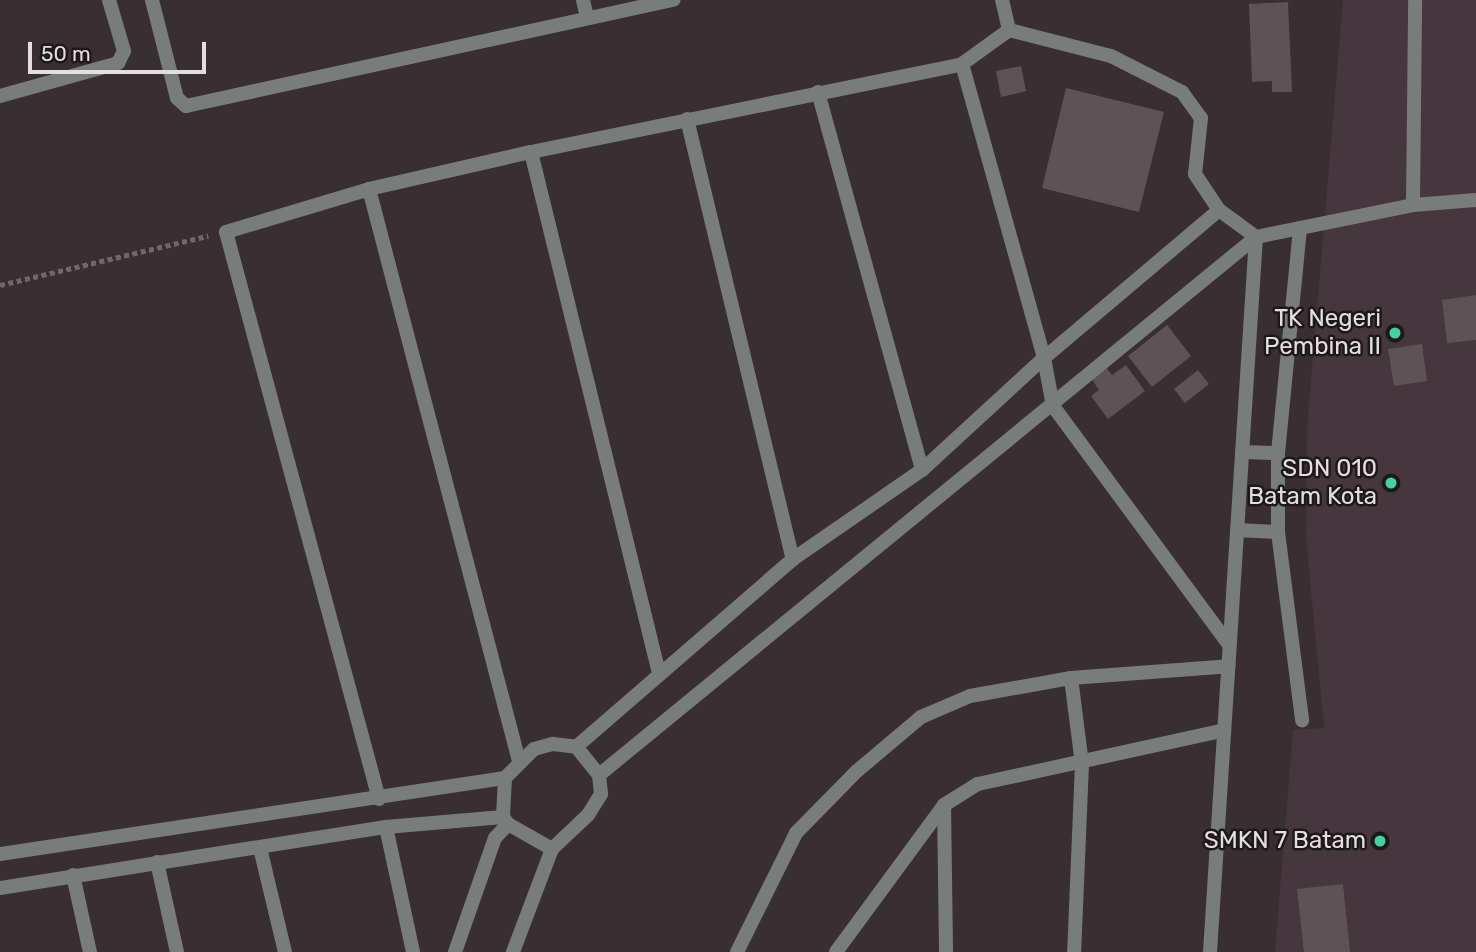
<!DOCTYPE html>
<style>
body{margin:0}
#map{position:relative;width:1476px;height:952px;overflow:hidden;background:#392f33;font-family:Rubik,sans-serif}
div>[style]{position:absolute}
.built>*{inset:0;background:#46363d}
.building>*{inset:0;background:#5d5357}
.path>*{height:4.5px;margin-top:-2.25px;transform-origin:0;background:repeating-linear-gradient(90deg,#70676b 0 5px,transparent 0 8.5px)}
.service>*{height:14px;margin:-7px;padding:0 7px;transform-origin:7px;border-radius:7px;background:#787d7b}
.minor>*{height:14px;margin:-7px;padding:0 7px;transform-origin:7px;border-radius:7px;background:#787d7b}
.dots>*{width:19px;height:19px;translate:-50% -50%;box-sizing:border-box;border:4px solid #1d191a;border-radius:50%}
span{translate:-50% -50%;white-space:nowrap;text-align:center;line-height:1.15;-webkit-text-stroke:5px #1d191a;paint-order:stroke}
.poi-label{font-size:24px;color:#e5dee1}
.right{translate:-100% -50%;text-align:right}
.scale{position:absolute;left:28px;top:42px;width:178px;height:32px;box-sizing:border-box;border:4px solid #e5dee1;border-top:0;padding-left:9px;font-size:21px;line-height:24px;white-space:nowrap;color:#e5dee1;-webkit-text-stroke:5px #1d191a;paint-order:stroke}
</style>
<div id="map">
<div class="built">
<i style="clip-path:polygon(1343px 0,1476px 0,1476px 952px,1275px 952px,1293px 730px,1324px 728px,1306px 537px,1307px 428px)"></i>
</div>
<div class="building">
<i style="clip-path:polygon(1288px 2px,1292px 92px,1272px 92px,1272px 81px,1252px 82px,1249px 4px)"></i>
<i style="clip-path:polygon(1021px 66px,1026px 91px,1001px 97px,996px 71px)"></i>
<i style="clip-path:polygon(1066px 88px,1164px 112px,1139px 212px,1042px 188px)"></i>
<i style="clip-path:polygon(1476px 295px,1476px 340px,1447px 343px,1442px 300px)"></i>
<i style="clip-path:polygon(1167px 325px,1191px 356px,1152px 387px,1128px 356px)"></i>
<i style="clip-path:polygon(1422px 344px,1427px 381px,1394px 386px,1388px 349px)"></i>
<i style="clip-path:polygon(1126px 365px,1145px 391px,1108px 419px,1091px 396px,1099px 390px,1091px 378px,1106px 367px,1112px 375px)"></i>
<i style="clip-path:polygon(1198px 370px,1209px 384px,1185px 403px,1174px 389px)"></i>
<i style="clip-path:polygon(1343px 884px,1350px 952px,1304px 952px,1297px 889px)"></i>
</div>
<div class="path">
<i style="left:0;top:285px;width:214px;rotate:-13.3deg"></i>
</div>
<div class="service">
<i style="left:1009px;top:30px;width:105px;rotate:14.3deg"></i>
<i style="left:1111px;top:56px;width:80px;rotate:26.9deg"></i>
<i style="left:1182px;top:92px;width:32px;rotate:54deg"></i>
<i style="left:1201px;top:118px;width:56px;rotate:96.1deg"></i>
<i style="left:1195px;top:174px;width:43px;rotate:56.3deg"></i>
<i style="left:1413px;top:205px;width:205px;rotate:-89.4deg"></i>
<i style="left:1242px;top:452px;width:36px;rotate:2deg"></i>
<i style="left:1278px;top:453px;width:79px;rotate:90deg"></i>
<i style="left:1278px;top:532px;width:190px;rotate:82.7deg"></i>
<i style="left:1278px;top:453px;width:226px;rotate:-84.4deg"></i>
<i style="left:1237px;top:530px;width:41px;rotate:2.8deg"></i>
</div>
<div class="minor">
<i style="left:152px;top:0;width:101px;rotate:75.7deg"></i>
<i style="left:177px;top:98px;width:12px;rotate:42deg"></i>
<i style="left:186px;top:106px;width:499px;rotate:-12.3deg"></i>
<i style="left:583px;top:0;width:17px;rotate:77deg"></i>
<i style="left:962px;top:64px;width:305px;rotate:74.4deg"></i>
<i style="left:1044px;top:358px;width:49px;rotate:79.4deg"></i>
<i style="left:1053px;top:406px;width:295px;rotate:53.6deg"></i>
<i style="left:818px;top:92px;width:392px;rotate:74.6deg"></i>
<i style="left:0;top:96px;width:123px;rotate:-15.6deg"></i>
<i style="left:118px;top:63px;width:13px;rotate:-63deg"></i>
<i style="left:124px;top:51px;width:53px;rotate:-106.4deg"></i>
<i style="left:687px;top:119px;width:453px;rotate:76.5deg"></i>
<i style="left:531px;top:152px;width:536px;rotate:76.2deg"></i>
<i style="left:369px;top:189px;width:591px;rotate:75.31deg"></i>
<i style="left:1071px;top:678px;width:87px;rotate:82.7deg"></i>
<i style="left:1082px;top:764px;width:188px;rotate:92.4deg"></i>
<i style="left:599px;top:775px;width:849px;rotate:-39.31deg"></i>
<i style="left:1256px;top:237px;width:160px;rotate:-11.5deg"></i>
<i style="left:1413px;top:205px;width:63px;rotate:-4.5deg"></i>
<i style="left:505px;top:778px;width:39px;rotate:93deg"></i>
<i style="left:503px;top:817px;width:9px;rotate:54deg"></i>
<i style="left:508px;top:824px;width:51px;rotate:29.6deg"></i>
<i style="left:379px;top:799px;width:587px;rotate:-105.1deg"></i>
<i style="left:226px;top:232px;width:149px;rotate:-16.7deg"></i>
<i style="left:369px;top:189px;width:166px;rotate:-12.9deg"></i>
<i style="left:531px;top:152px;width:440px;rotate:-11.5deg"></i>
<i style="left:962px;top:64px;width:58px;rotate:-35.9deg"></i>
<i style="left:1009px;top:30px;width:31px;rotate:-103deg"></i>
<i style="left:944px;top:805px;width:147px;rotate:89.2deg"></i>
<i style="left:386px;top:827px;width:128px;rotate:77.8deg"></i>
<i style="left:260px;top:848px;width:107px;rotate:76.5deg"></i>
<i style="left:0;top:854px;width:511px;rotate:-8.56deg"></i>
<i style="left:505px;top:778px;width:41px;rotate:-45deg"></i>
<i style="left:534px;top:749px;width:20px;rotate:-15deg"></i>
<i style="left:553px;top:744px;width:23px;rotate:7deg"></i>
<i style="left:576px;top:747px;width:287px;rotate:-40.9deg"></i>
<i style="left:793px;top:559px;width:157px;rotate:-34.6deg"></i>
<i style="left:922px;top:470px;width:166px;rotate:-42.6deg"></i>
<i style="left:1044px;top:358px;width:229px;rotate:-40.2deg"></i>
<i style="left:1219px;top:210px;width:46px;rotate:36.1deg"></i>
<i style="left:157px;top:862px;width:92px;rotate:77.5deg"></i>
<i style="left:73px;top:875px;width:79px;rotate:77.6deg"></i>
<i style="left:0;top:888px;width:391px;rotate:-9deg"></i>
<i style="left:386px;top:827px;width:117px;rotate:-4.9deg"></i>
<i style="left:455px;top:952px;width:121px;rotate:-70.7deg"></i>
<i style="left:495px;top:838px;width:19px;rotate:-47deg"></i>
<i style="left:513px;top:952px;width:110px;rotate:-69.3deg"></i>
<i style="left:552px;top:849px;width:50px;rotate:-43.4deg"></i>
<i style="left:588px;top:815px;width:25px;rotate:-58deg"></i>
<i style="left:601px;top:794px;width:19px;rotate:-96deg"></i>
<i style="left:599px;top:775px;width:36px;rotate:-129deg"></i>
<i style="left:737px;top:952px;width:133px;rotate:-63.6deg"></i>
<i style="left:796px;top:833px;width:87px;rotate:-45.5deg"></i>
<i style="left:857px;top:771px;width:84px;rotate:-40.2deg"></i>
<i style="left:921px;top:717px;width:53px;rotate:-23.2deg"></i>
<i style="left:970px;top:696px;width:103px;rotate:-10.1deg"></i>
<i style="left:1071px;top:678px;width:158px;rotate:-4.3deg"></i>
<i style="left:836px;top:952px;width:182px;rotate:-53.7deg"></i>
<i style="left:944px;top:805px;width:40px;rotate:-32deg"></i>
<i style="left:978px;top:784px;width:249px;rotate:-12.3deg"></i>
<i style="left:1210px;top:952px;width:716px;rotate:-86.32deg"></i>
</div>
<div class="dots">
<i style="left:1395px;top:333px;background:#41d4a1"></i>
<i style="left:1391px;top:483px;background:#41d4a1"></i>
<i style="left:1380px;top:841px;background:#41d4a1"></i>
</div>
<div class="poi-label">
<span class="right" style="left:1381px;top:333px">TK Negeri<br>Pembina II</span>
<span class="right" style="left:1377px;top:483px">SDN 010<br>Batam Kota</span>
<span class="right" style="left:1366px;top:841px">SMKN 7 Batam</span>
</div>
<div class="scale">50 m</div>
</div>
